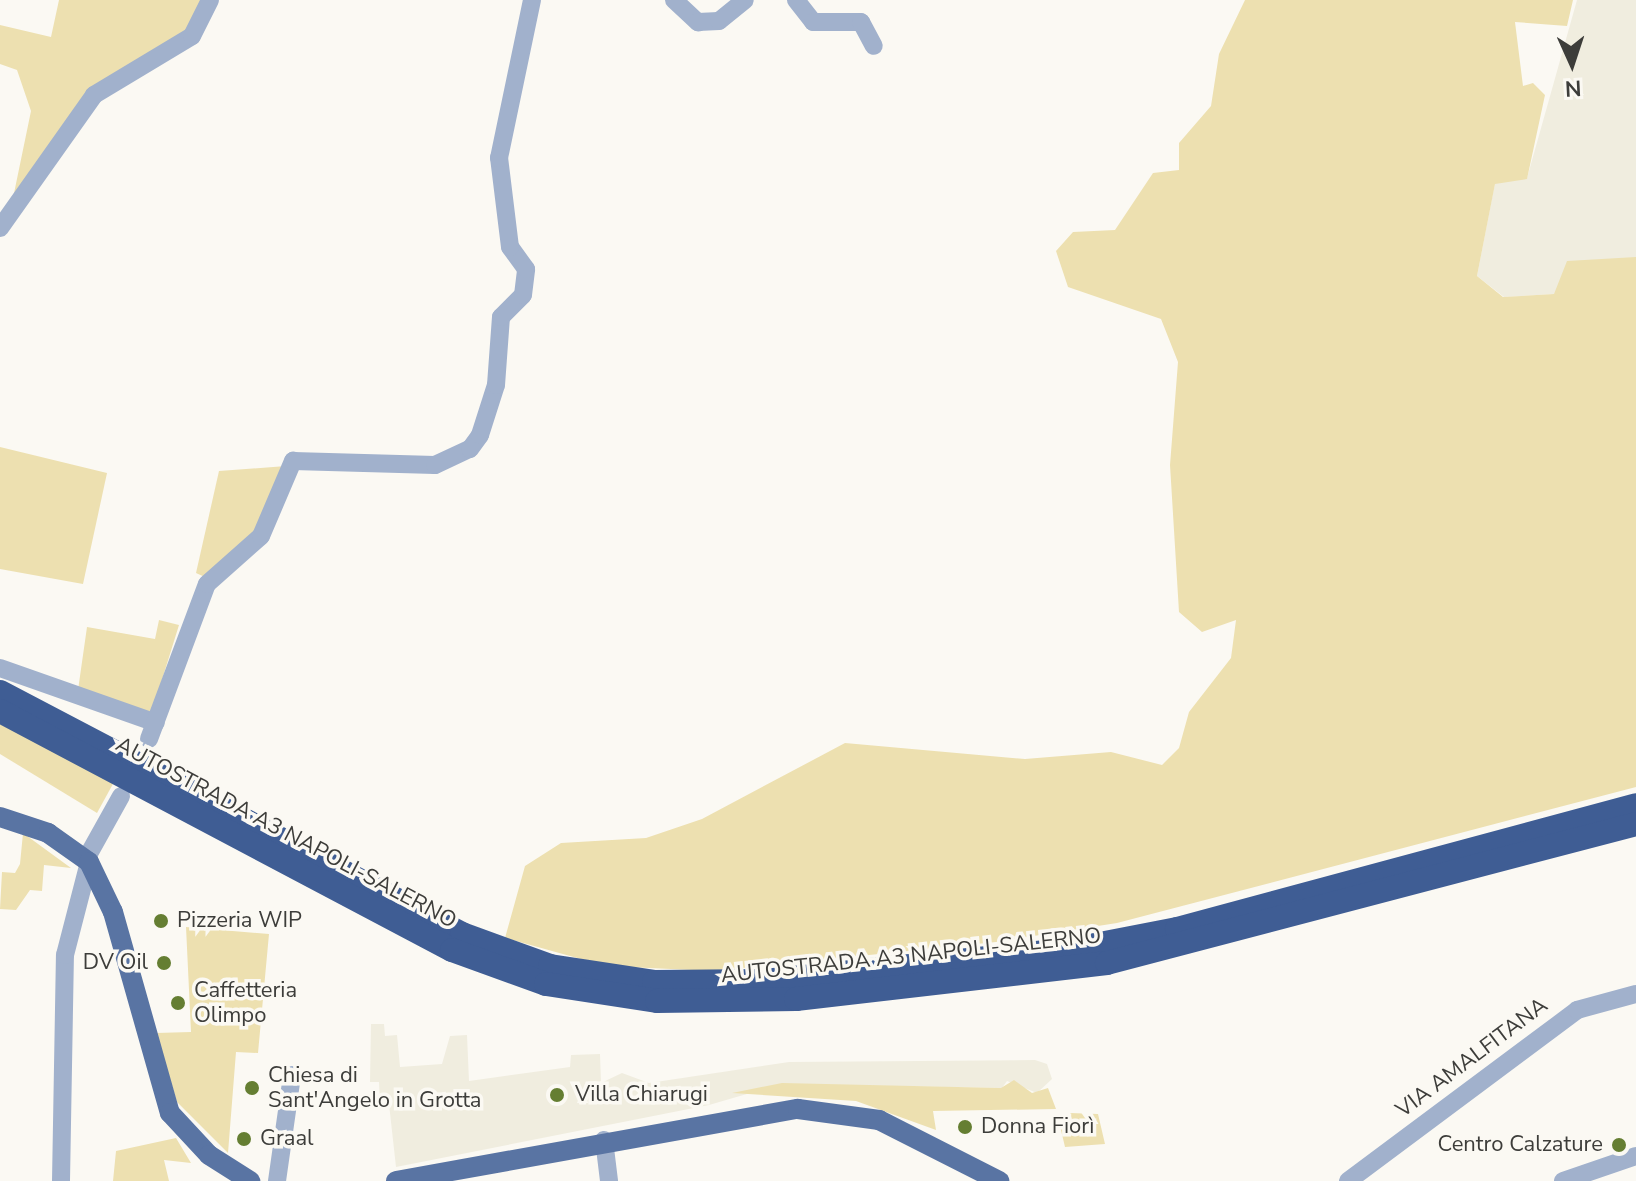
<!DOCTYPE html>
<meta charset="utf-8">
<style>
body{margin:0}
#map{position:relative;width:1636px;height:1181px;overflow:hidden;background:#fbf9f3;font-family:"Nunito Sans",sans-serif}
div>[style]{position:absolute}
.built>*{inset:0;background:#f0eddf}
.green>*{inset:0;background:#ede0b0}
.minor>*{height:18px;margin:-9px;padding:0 9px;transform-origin:9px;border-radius:9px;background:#a1b1cc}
.major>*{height:20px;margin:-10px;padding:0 10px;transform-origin:10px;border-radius:10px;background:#5974a3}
.highway>*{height:24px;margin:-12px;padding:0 12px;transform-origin:12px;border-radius:12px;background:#3f5d94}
.dots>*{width:22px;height:22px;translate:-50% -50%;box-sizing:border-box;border:4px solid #fbf9f3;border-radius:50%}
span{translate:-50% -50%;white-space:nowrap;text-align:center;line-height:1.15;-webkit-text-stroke:7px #fbf9f3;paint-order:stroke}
.street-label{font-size:22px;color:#3d3d3a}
.poi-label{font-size:22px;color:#3d3d3a}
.left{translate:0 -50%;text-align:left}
.right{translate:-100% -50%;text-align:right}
.north{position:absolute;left:1532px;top:24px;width:80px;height:80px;-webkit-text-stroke:6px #fbf9f3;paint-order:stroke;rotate:177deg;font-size:22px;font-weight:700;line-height:32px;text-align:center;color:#3d3d3a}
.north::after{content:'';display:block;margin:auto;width:28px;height:36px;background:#3d3d3a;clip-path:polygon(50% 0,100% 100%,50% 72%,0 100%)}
</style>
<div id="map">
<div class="built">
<i style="clip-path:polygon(1577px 0,1636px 0,1636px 257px,1554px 294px,1504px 297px,1477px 276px,1495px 183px,1527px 178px)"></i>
<i style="clip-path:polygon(371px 1024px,384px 1024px,385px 1036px,397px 1035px,400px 1067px,442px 1064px,450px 1036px,467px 1035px,469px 1081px,570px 1067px,571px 1055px,600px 1054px,601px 1083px,622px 1073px,649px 1083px,789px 1062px,1035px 1060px,1047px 1064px,1052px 1079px,1037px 1093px,1007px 1081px,1002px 1088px,781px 1084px,709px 1105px,396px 1167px,389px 1104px,380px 1104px,379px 1082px,370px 1082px)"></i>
</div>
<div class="green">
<i style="clip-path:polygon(59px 0,202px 0,187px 31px,89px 91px,12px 203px,31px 111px,17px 70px,0 64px,0 25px,51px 37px)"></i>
<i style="clip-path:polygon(1245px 0,1573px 0,1567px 26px,1515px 22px,1523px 86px,1533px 83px,1545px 95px,1527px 179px,1495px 184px,1477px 276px,1503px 297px,1554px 294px,1567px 261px,1636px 257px,1636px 787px,1117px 923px,996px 942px,714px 971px,606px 966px,505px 938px,525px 866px,561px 843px,646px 838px,702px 819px,845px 743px,1025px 759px,1111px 752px,1162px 765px,1179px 748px,1189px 712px,1231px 658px,1236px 620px,1202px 632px,1179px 612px,1170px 465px,1178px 362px,1161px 319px,1068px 287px,1056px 251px,1073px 232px,1115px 230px,1153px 173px,1179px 170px,1179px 143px,1211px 106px,1219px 54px)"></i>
<i style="clip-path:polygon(0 447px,107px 473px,83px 584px,0 569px)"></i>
<i style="clip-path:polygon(286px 466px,257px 534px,207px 578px,196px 573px,219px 471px)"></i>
<i style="clip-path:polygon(159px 620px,179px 625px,151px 715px,78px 690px,87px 627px,155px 639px)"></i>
<i style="clip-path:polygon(0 724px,114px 782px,97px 813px,0 754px)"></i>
<i style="clip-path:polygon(23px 833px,71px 868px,44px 865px,42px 891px,30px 890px,16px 910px,0 909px,2px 872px,15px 873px,20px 864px)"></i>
<i style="clip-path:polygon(186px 927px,269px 934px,258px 1053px,236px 1052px,228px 1153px,177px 1102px,156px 1033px,191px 1032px)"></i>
<i style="clip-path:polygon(1014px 1080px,1032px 1093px,1048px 1088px,1056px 1109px,933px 1111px,936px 1130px,856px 1101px,732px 1093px,782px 1083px,1001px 1088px)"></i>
<i style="clip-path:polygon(1070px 1113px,1098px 1114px,1105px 1144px,1065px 1147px,1060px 1126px,1073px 1123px)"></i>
<i style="clip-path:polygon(176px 1138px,191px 1163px,164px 1160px,169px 1181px,113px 1181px,116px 1151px)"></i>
</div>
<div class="minor">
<i style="left:674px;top:0;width:33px;rotate:43deg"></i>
<i style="left:698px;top:22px;width:21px;rotate:-3deg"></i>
<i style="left:719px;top:21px;width:33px;rotate:-39deg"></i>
<i style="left:796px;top:0;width:28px;rotate:52deg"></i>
<i style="left:813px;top:22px;width:48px"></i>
<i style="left:861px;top:22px;width:27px;rotate:62deg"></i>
<i style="left:0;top:228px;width:163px;rotate:-54.7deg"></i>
<i style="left:94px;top:95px;width:114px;rotate:-31deg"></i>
<i style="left:192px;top:36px;width:40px;rotate:-63.4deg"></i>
<i style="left:0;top:668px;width:165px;rotate:19.4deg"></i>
<i style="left:149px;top:739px;width:165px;rotate:-69.5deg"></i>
<i style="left:207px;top:584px;width:72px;rotate:-41.6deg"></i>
<i style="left:261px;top:536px;width:82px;rotate:-66.9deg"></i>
<i style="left:293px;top:461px;width:142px;rotate:1.6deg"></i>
<i style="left:435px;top:465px;width:38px;rotate:-25deg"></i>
<i style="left:470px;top:449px;width:17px;rotate:-54deg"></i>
<i style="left:480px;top:435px;width:52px;rotate:-72.3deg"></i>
<i style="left:496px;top:385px;width:68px;rotate:-85.8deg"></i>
<i style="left:501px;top:317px;width:31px;rotate:-45deg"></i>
<i style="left:523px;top:295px;width:26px;rotate:-83deg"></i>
<i style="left:526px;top:269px;width:27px;rotate:-126deg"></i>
<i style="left:510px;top:247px;width:90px;rotate:-97deg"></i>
<i style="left:499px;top:158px;width:161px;rotate:-78.2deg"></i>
<i style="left:86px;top:859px;width:72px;rotate:-60.9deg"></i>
<i style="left:604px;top:1140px;width:41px;rotate:83deg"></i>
<i style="left:61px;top:1181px;width:226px;rotate:-89deg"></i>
<i style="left:65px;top:955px;width:96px;rotate:-75.5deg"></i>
<i style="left:277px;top:1181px;width:107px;rotate:-81.9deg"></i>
<i style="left:1348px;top:1181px;width:286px;rotate:-36.7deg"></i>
<i style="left:1577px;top:1010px;width:61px;rotate:-15.2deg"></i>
<i style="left:1563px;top:1181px;width:77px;rotate:-18.9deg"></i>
</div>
<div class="major">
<i style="left:0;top:817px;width:51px;rotate:18.4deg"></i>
<i style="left:48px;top:833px;width:50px;rotate:35.3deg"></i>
<i style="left:89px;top:862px;width:55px;rotate:64.4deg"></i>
<i style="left:113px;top:912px;width:209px;rotate:74.2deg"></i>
<i style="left:170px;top:1113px;width:57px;rotate:47.1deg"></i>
<i style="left:209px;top:1155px;width:49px;rotate:32.4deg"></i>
<i style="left:396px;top:1181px;width:408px;rotate:-10.2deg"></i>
<i style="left:798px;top:1109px;width:82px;rotate:7.7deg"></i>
<i style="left:879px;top:1120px;width:135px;rotate:26.9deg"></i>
</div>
<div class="highway">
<i style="left:0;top:692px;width:522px;rotate:27.65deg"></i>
<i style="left:462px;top:934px;width:94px;rotate:20deg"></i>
<i style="left:550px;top:966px;width:105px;rotate:8.7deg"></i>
<i style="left:654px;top:982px;width:110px;rotate:-0.5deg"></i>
<i style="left:764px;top:981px;width:312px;rotate:-5.9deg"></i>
<i style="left:1074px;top:949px;width:105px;rotate:-11deg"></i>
<i style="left:1177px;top:929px;width:475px;rotate:-15.1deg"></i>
<i style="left:0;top:711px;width:511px;rotate:27.87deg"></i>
<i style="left:452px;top:950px;width:100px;rotate:19.9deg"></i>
<i style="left:546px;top:984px;width:112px;rotate:8.7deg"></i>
<i style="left:657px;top:1001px;width:139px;rotate:-0.8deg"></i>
<i style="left:796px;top:999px;width:313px;rotate:-6.6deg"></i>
<i style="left:1107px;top:963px;width:547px;rotate:-14.72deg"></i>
</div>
<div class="dots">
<i style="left:161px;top:921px;background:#657e32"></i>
<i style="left:164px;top:963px;background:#657e32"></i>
<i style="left:178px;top:1003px;background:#657e32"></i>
<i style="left:252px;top:1088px;background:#657e32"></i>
<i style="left:557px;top:1095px;background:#657e32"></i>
<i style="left:965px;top:1127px;background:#657e32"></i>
<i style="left:244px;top:1139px;background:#657e32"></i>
<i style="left:1619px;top:1145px;background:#657e32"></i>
</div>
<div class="street-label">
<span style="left:286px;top:833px;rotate:28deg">AUTOSTRADA A3 NAPOLI-SALERNO</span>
<span style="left:911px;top:956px;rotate:-6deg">AUTOSTRADA A3 NAPOLI-SALERNO</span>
<span style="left:1472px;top:1058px;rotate:-37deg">VIA AMALFITANA</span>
</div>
<div class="poi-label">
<span class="left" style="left:177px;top:921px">Pizzeria WIP</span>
<span class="right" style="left:148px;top:963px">DV Oil</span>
<span class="left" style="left:194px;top:1003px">Caffetteria<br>Olimpo</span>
<span class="left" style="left:268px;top:1088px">Chiesa di<br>Sant'Angelo in Grotta</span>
<span class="left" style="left:575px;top:1095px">Villa Chiarugi</span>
<span class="left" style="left:981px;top:1127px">Donna Fiorì</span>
<span class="left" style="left:260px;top:1139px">Graal</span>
<span class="right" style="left:1603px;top:1145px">Centro Calzature</span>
</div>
<div class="north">N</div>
</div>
